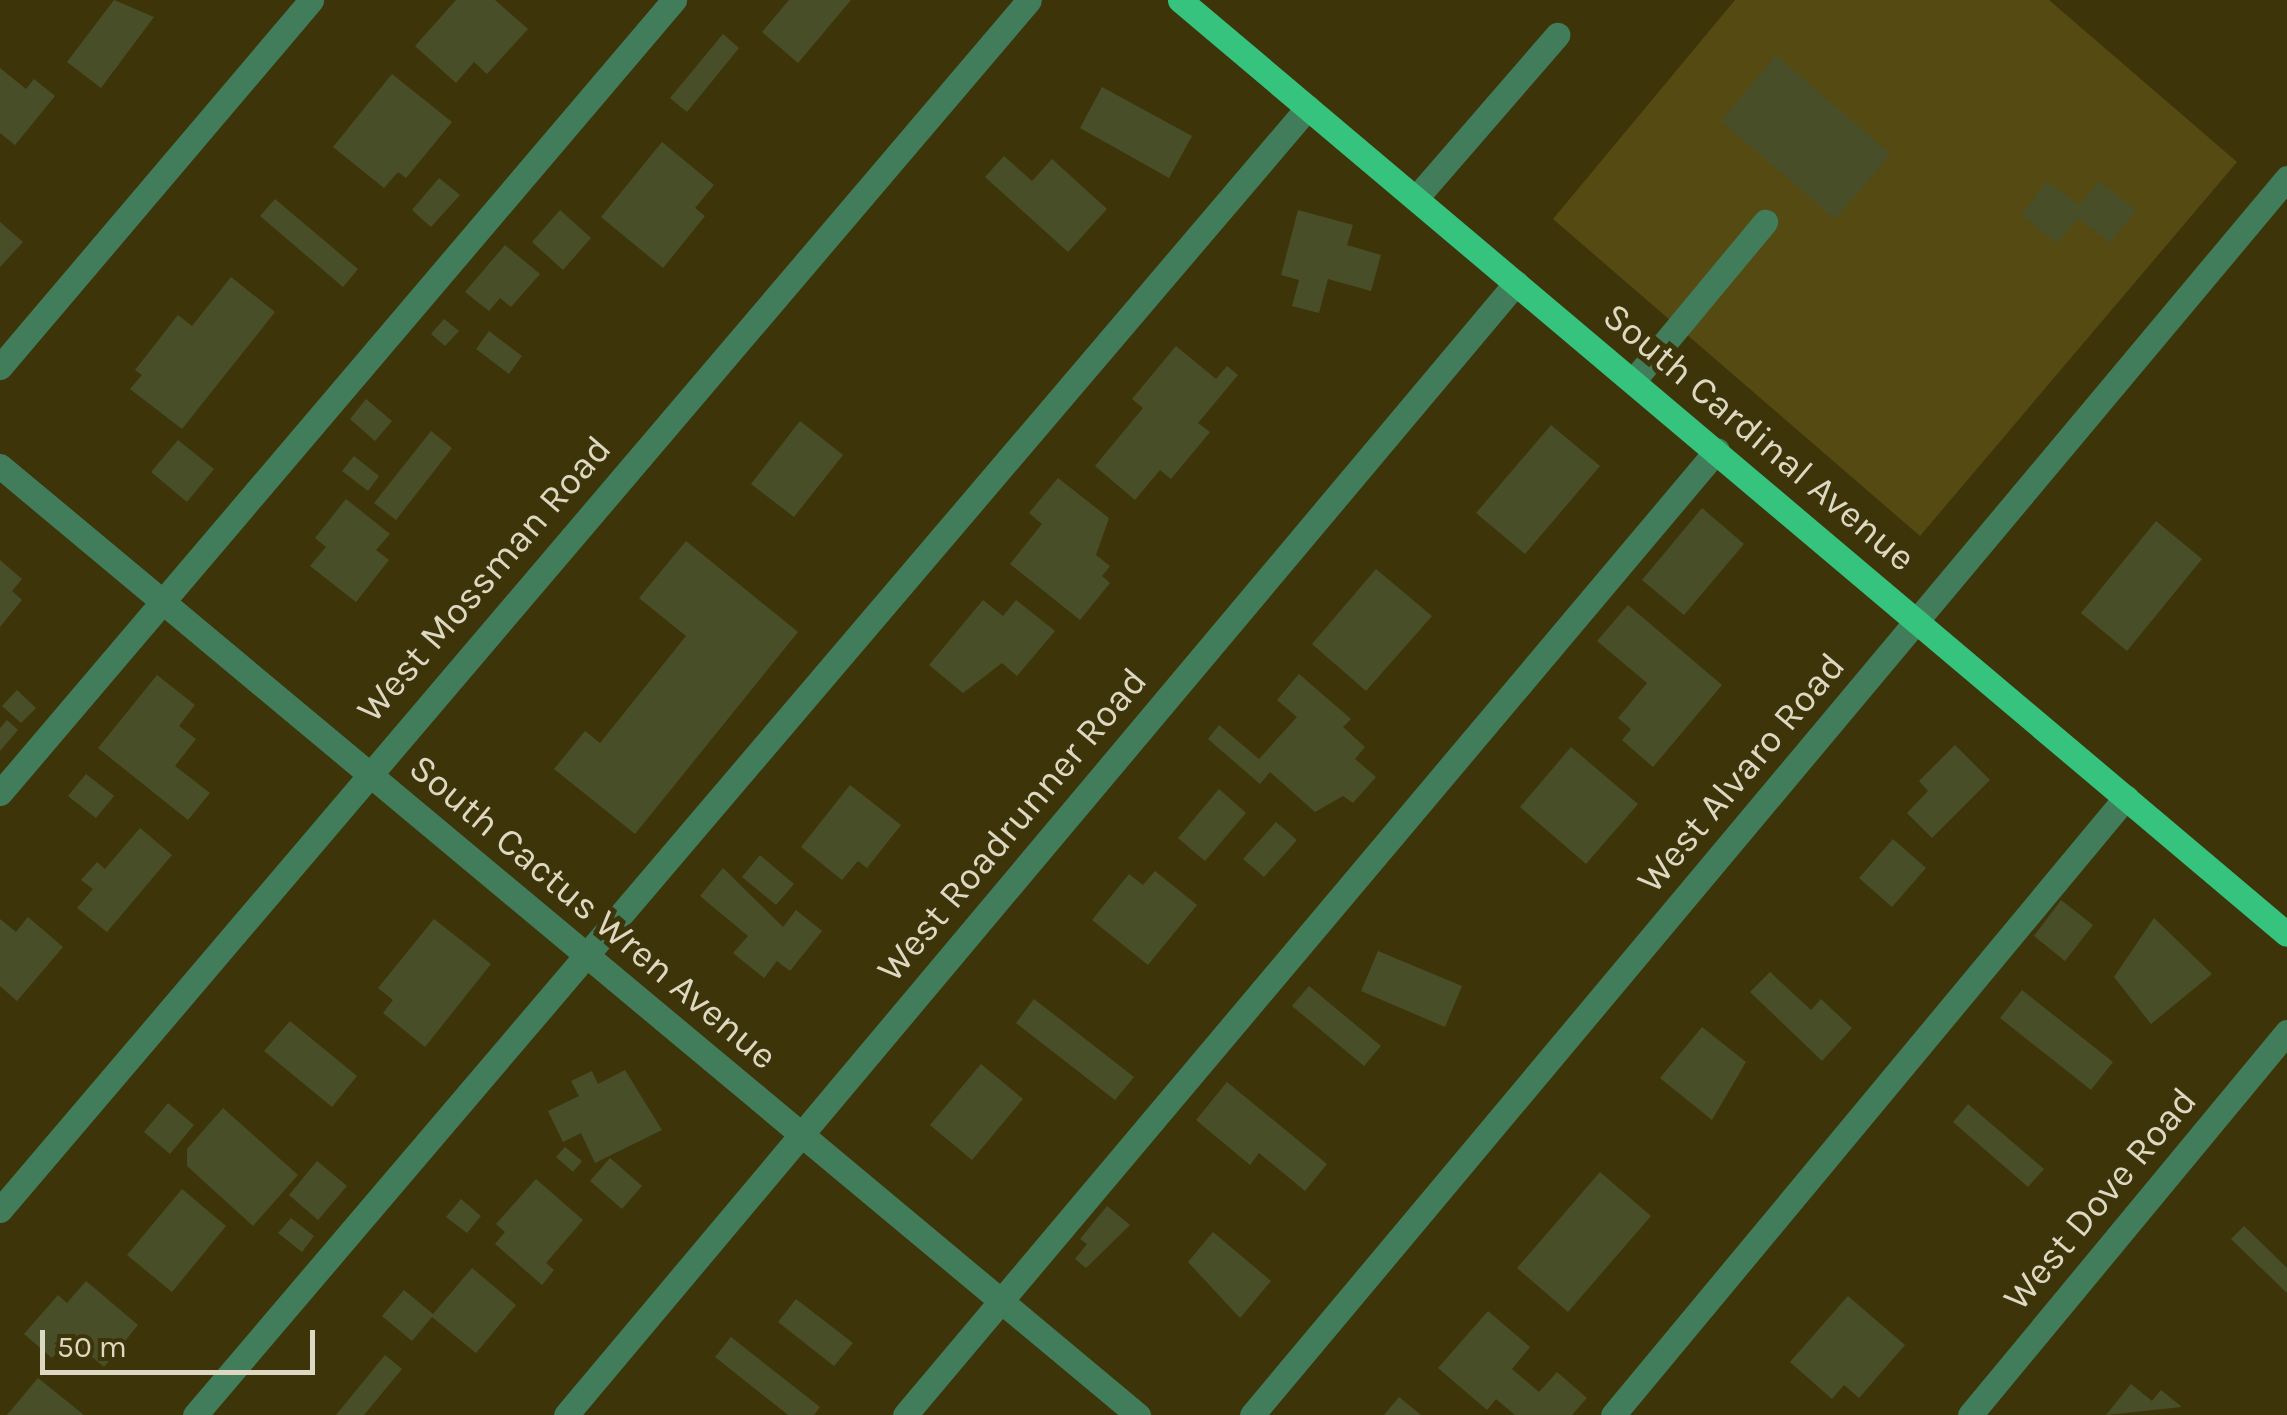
<!DOCTYPE html>
<style>
body{margin:0}
#map{position:relative;width:2287px;height:1415px;overflow:hidden;background:#3d3409;font-family:Karla,sans-serif}
div>[style]{position:absolute}
.green>*{inset:0;background:#564a13}
.building>*{inset:0;background:#484f28}
.minor>*{height:25px;margin:-12.5px;padding:0 12.5px;transform-origin:12.5px;border-radius:12.5px;background:#417d5b}
.major>*{height:25px;margin:-12.5px;padding:0 12.5px;transform-origin:12.5px;border-radius:12.5px;background:#35c37e}
span{translate:-50% -50%;white-space:nowrap;text-align:center;line-height:1.15;-webkit-text-stroke:10px #3d3409;paint-order:stroke}
.street-label{font-size:38px;color:#ddd8c2}
.scale{position:absolute;left:40px;top:1330px;width:275px;height:45px;box-sizing:border-box;border:5px solid #ddd8c2;border-top:0;padding-left:12px;font-size:30px;line-height:35px;white-space:nowrap;color:#ddd8c2;-webkit-text-stroke:8px #3d3409;paint-order:stroke}
</style>
<div id="map">
<div class="green">
<i style="clip-path:polygon(1735px 0,2049px 0,2237px 162px,1920px 536px,1553px 219px)"></i>
</div>
<div class="building">
<i style="clip-path:polygon(114px 0,154px 17px,101px 88px,67px 62px)"></i>
<i style="clip-path:polygon(456px 0,495px 0,528px 29px,487px 74px,474px 62px,456px 83px,415px 46px)"></i>
<i style="clip-path:polygon(789px 0,851px 0,798px 63px,762px 32px)"></i>
<i style="clip-path:polygon(723px 34px,739px 48px,687px 112px,670px 98px)"></i>
<i style="clip-path:polygon(1776px 55px,1891px 154px,1835px 219px,1721px 121px)"></i>
<i style="clip-path:polygon(0 68px,26px 89px,34px 79px,55px 96px,15px 145px,0 133px)"></i>
<i style="clip-path:polygon(392px 74px,452px 122px,406px 178px,398px 172px,384px 188px,333px 147px)"></i>
<i style="clip-path:polygon(1102px 87px,1192px 136px,1169px 178px,1080px 128px)"></i>
<i style="clip-path:polygon(662px 142px,714px 185px,695px 208px,705px 216px,663px 268px,601px 217px)"></i>
<i style="clip-path:polygon(1004px 156px,1032px 181px,1052px 159px,1107px 209px,1068px 252px,985px 177px)"></i>
<i style="clip-path:polygon(439px 178px,460px 195px,431px 227px,412px 210px)"></i>
<i style="clip-path:polygon(2047px 181px,2079px 205px,2099px 181px,2136px 210px,2110px 243px,2078px 218px,2057px 243px,2021px 215px)"></i>
<i style="clip-path:polygon(275px 199px,358px 269px,343px 287px,260px 216px)"></i>
<i style="clip-path:polygon(560px 210px,591px 238px,563px 270px,532px 242px)"></i>
<i style="clip-path:polygon(1298px 210px,1353px 225px,1347px 245px,1381px 255px,1371px 291px,1328px 279px,1319px 313px,1292px 306px,1299px 280px,1281px 275px)"></i>
<i style="clip-path:polygon(0 222px,23px 242px,0 267px)"></i>
<i style="clip-path:polygon(505px 245px,540px 274px,511px 307px,500px 298px,489px 311px,465px 292px)"></i>
<i style="clip-path:polygon(231px 277px,275px 312px,182px 429px,130px 389px,142px 375px,135px 370px,178px 315px,192px 326px)"></i>
<i style="clip-path:polygon(444px 319px,459px 331px,445px 346px,431px 334px)"></i>
<i style="clip-path:polygon(489px 331px,522px 356px,509px 374px,476px 349px)"></i>
<i style="clip-path:polygon(1176px 346px,1216px 379px,1227px 366px,1238px 375px,1198px 423px,1210px 432px,1171px 479px,1160px 470px,1135px 500px,1095px 466px,1143px 408px,1132px 399px)"></i>
<i style="clip-path:polygon(366px 399px,392px 421px,375px 441px,350px 419px)"></i>
<i style="clip-path:polygon(800px 421px,843px 455px,794px 517px,751px 484px)"></i>
<i style="clip-path:polygon(1551px 425px,1600px 466px,1525px 554px,1476px 513px)"></i>
<i style="clip-path:polygon(431px 431px,452px 448px,396px 520px,374px 503px)"></i>
<i style="clip-path:polygon(178px 440px,214px 469px,187px 502px,151px 472px)"></i>
<i style="clip-path:polygon(354px 456px,379px 476px,368px 491px,342px 471px)"></i>
<i style="clip-path:polygon(1058px 478px,1109px 518px,1096px 555px,1110px 566px,1102px 576px,1110px 583px,1080px 620px,1010px 564px,1042px 524px,1029px 513px)"></i>
<i style="clip-path:polygon(346px 499px,390px 534px,376px 550px,389px 560px,356px 602px,310px 566px,326px 547px,315px 538px)"></i>
<i style="clip-path:polygon(1702px 508px,1744px 544px,1684px 615px,1642px 580px)"></i>
<i style="clip-path:polygon(2156px 521px,2202px 559px,2127px 651px,2081px 613px)"></i>
<i style="clip-path:polygon(686px 541px,798px 632px,635px 834px,554px 769px,585px 731px,600px 743px,686px 636px,639px 598px)"></i>
<i style="clip-path:polygon(0 560px,22px 579px,12px 591px,22px 600px,0 627px)"></i>
<i style="clip-path:polygon(1376px 569px,1432px 616px,1366px 691px,1312px 644px)"></i>
<i style="clip-path:polygon(983px 600px,1003px 616px,1016px 600px,1055px 631px,1017px 676px,1002px 663px,963px 693px,929px 665px)"></i>
<i style="clip-path:polygon(1628px 605px,1722px 685px,1653px 767px,1622px 740px,1631px 729px,1618px 718px,1647px 683px,1597px 641px)"></i>
<i style="clip-path:polygon(1299px 674px,1351px 719px,1343px 727px,1365px 747px,1355px 759px,1376px 777px,1353px 803px,1343px 796px,1315px 812px,1270px 772px,1260px 784px,1208px 739px,1219px 725px,1259px 759px,1297px 717px,1277px 700px)"></i>
<i style="clip-path:polygon(157px 675px,195px 705px,179px 726px,196px 739px,175px 766px,210px 793px,188px 820px,98px 748px)"></i>
<i style="clip-path:polygon(17px 690px,36px 708px,21px 723px,2px 706px)"></i>
<i style="clip-path:polygon(7px 720px,18px 730px,0 751px,0 728px)"></i>
<i style="clip-path:polygon(1955px 745px,1990px 780px,1932px 838px,1907px 813px,1928px 791px,1919px 781px)"></i>
<i style="clip-path:polygon(1571px 747px,1638px 804px,1586px 864px,1520px 807px)"></i>
<i style="clip-path:polygon(86px 774px,114px 796px,96px 818px,68px 796px)"></i>
<i style="clip-path:polygon(850px 785px,901px 825px,867px 868px,858px 861px,842px 880px,801px 847px)"></i>
<i style="clip-path:polygon(1219px 789px,1246px 813px,1205px 861px,1178px 838px)"></i>
<i style="clip-path:polygon(1276px 822px,1297px 840px,1264px 877px,1243px 859px)"></i>
<i style="clip-path:polygon(140px 828px,172px 855px,107px 932px,77px 908px,93px 889px,81px 880px,97px 862px,105px 869px)"></i>
<i style="clip-path:polygon(1893px 839px,1926px 868px,1892px 907px,1859px 878px)"></i>
<i style="clip-path:polygon(760px 855px,794px 884px,776px 905px,742px 877px)"></i>
<i style="clip-path:polygon(723px 868px,783px 927px,796px 910px,822px 931px,790px 971px,777px 961px,764px 978px,733px 953px,748px 936px,700px 896px)"></i>
<i style="clip-path:polygon(1155px 871px,1197px 905px,1148px 965px,1092px 920px,1129px 874px,1143px 885px)"></i>
<i style="clip-path:polygon(2061px 900px,2093px 925px,2065px 961px,2034px 936px)"></i>
<i style="clip-path:polygon(28px 917px,63px 947px,17px 1001px,0 986px,0 919px,16px 932px)"></i>
<i style="clip-path:polygon(2154px 918px,2212px 974px,2151px 1024px,2114px 977px)"></i>
<i style="clip-path:polygon(434px 919px,491px 964px,425px 1047px,383px 1013px,393px 1000px,378px 988px)"></i>
<i style="clip-path:polygon(1378px 951px,1462px 986px,1445px 1027px,1361px 991px)"></i>
<i style="clip-path:polygon(1770px 972px,1811px 1010px,1821px 999px,1852px 1028px,1822px 1061px,1750px 992px)"></i>
<i style="clip-path:polygon(1309px 986px,1381px 1046px,1364px 1066px,1292px 1006px)"></i>
<i style="clip-path:polygon(2022px 990px,2113px 1062px,2091px 1090px,2000px 1018px)"></i>
<i style="clip-path:polygon(1034px 999px,1134px 1077px,1115px 1100px,1016px 1023px)"></i>
<i style="clip-path:polygon(290px 1021px,357px 1076px,332px 1107px,264px 1051px)"></i>
<i style="clip-path:polygon(1702px 1027px,1746px 1062px,1712px 1120px,1660px 1078px)"></i>
<i style="clip-path:polygon(981px 1064px,1023px 1099px,972px 1160px,930px 1125px)"></i>
<i style="clip-path:polygon(625px 1070px,662px 1130px,595px 1163px,581px 1133px,563px 1142px,548px 1111px,579px 1096px,571px 1081px,592px 1071px,598px 1084px)"></i>
<i style="clip-path:polygon(1227px 1082px,1327px 1164px,1305px 1191px,1259px 1153px,1250px 1165px,1196px 1120px)"></i>
<i style="clip-path:polygon(168px 1103px,194px 1125px,170px 1154px,144px 1132px)"></i>
<i style="clip-path:polygon(1968px 1104px,2044px 1169px,2028px 1187px,1953px 1122px)"></i>
<i style="clip-path:polygon(223px 1108px,298px 1175px,253px 1226px,187px 1166px,187px 1149px)"></i>
<i style="clip-path:polygon(565px 1147px,582px 1161px,573px 1172px,556px 1157px)"></i>
<i style="clip-path:polygon(610px 1158px,642px 1186px,622px 1209px,590px 1181px)"></i>
<i style="clip-path:polygon(317px 1161px,347px 1186px,318px 1220px,289px 1195px)"></i>
<i style="clip-path:polygon(1600px 1172px,1651px 1216px,1568px 1312px,1517px 1268px)"></i>
<i style="clip-path:polygon(536px 1179px,583px 1220px,546px 1263px,554px 1270px,542px 1285px,495px 1244px,505px 1232px,496px 1224px)"></i>
<i style="clip-path:polygon(182px 1189px,226px 1226px,172px 1292px,127px 1255px)"></i>
<i style="clip-path:polygon(461px 1199px,481px 1216px,467px 1233px,446px 1217px)"></i>
<i style="clip-path:polygon(1107px 1206px,1130px 1225px,1086px 1268px,1075px 1259px,1087px 1244px,1080px 1239px)"></i>
<i style="clip-path:polygon(291px 1218px,314px 1236px,302px 1252px,278px 1233px)"></i>
<i style="clip-path:polygon(2244px 1226px,2287px 1268px,2287px 1293px,2231px 1239px)"></i>
<i style="clip-path:polygon(1213px 1232px,1271px 1281px,1240px 1318px,1188px 1262px)"></i>
<i style="clip-path:polygon(472px 1268px,516px 1305px,476px 1353px,432px 1317px,412px 1341px,382px 1316px,404px 1290px,433px 1314px)"></i>
<i style="clip-path:polygon(86px 1281px,138px 1325px,104px 1367px,70px 1338px,52px 1358px,24px 1334px,58px 1295px,67px 1303px)"></i>
<i style="clip-path:polygon(1848px 1296px,1905px 1345px,1859px 1398px,1844px 1385px,1832px 1399px,1790px 1362px)"></i>
<i style="clip-path:polygon(796px 1299px,853px 1343px,834px 1366px,778px 1322px)"></i>
<i style="clip-path:polygon(1488px 1311px,1530px 1347px,1512px 1369px,1539px 1392px,1557px 1372px,1587px 1398px,1572px 1415px,1515px 1415px,1496px 1399px,1487px 1410px,1438px 1368px)"></i>
<i style="clip-path:polygon(731px 1337px,820px 1407px,814px 1415px,788px 1415px,715px 1357px)"></i>
<i style="clip-path:polygon(385px 1355px,402px 1369px,364px 1415px,336px 1415px)"></i>
<i style="clip-path:polygon(38px 1378px,84px 1415px,7px 1415px)"></i>
<i style="clip-path:polygon(2131px 1384px,2152px 1401px,2161px 1390px,2182px 1407px,2106px 1415px)"></i>
<i style="clip-path:polygon(1399px 1397px,1421px 1415px,1384px 1415px)"></i>
</div>
<div class="minor">
<i style="left:1416px;top:198px;width:216px;rotate:-49.1deg"></i>
<i style="left:0;top:367px;width:481px;rotate:-49.7deg"></i>
<i style="left:1633px;top:381px;width:207px;rotate:-50.3deg"></i>
<i style="left:0;top:466px;width:1482px;rotate:39.83deg"></i>
<i style="left:0;top:793px;width:1041px;rotate:-49.64deg"></i>
<i style="left:0;top:1210px;width:1588px;rotate:-49.62deg"></i>
<i style="left:195px;top:1415px;width:1717px;rotate:-49.6deg"></i>
<i style="left:566px;top:1415px;width:1478px;rotate:-50deg"></i>
<i style="left:905px;top:1415px;width:1261px;rotate:-49.92deg"></i>
<i style="left:1252px;top:1415px;width:1613px;rotate:-50.08deg"></i>
<i style="left:1613px;top:1415px;width:803px;rotate:-50.3deg"></i>
<i style="left:1970px;top:1415px;width:497px;rotate:-50.4deg"></i>
</div>
<div class="major">
<i style="left:1180px;top:0;width:1448px;rotate:40.16deg"></i>
</div>
<div class="street-label">
<span style="left:1759px;top:437px;rotate:40deg">South Cardinal Avenue</span>
<span style="left:484px;top:579px;rotate:-49deg">West Mossman Road</span>
<span style="left:1741px;top:773px;rotate:-50deg">West Alvaro Road</span>
<span style="left:1012px;top:825px;rotate:-50deg">West Roadrunner Road</span>
<span style="left:593px;top:912px;rotate:40deg">South Cactus Wren Avenue</span>
<span style="left:2100px;top:1199px;rotate:-50deg">West Dove Road</span>
</div>
<div class="scale">50 m</div>
</div>
